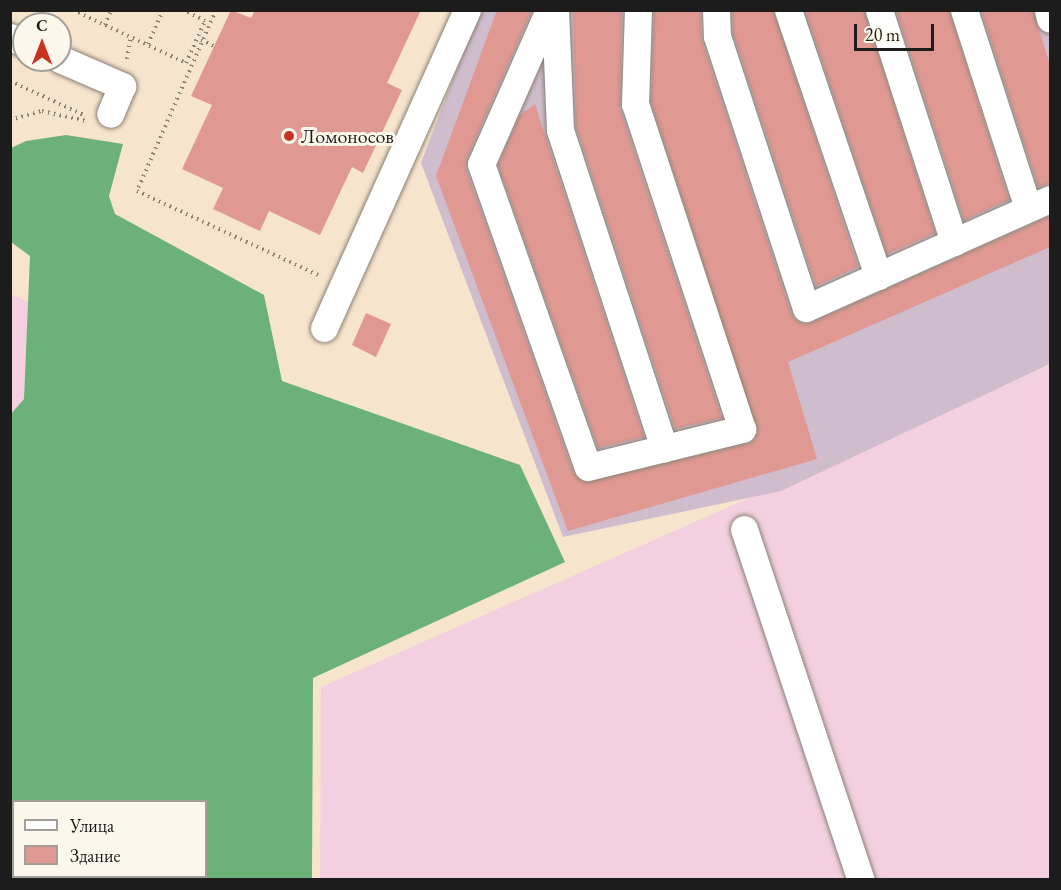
<!DOCTYPE html>
<meta charset="utf-8">
<style>
body{margin:0}
#map{position:relative;width:1061px;height:890px;overflow:hidden;background:#f7e4cd;font-family:"EB Garamond",serif}
div>[style]{position:absolute}
.built>*{inset:0;background:#f3cfdf}
.industrial>*{inset:0;background:#cfbdce}
.forest>*{inset:0;background:#6cb278}
.building>*{inset:0;background:#df9992}
.path>*{height:4px;margin-top:-2px;transform-origin:0;background:repeating-linear-gradient(90deg,#8a8074 0 1.5px,transparent 0 6px)}
.roads{filter:drop-shadow(0 0 2px #8a8074) drop-shadow(0 0 2px #8a8074)}
.minor>*{height:27px;margin:-13.5px;padding:0 13.5px;transform-origin:13.5px;border-radius:13.5px;background:#fff}
.dots>*{width:16px;height:16px;translate:-50% -50%;box-sizing:border-box;border:3px solid #fbf7ec;border-radius:50%}
span{translate:-50% -50%;white-space:nowrap;text-align:center;line-height:1.15;-webkit-text-stroke:6px #fbf7ec;paint-order:stroke}
.poi-label{font-size:20px;color:#1c1c1c}
.left{translate:0 -50%;text-align:left}
.frame{position:absolute;inset:0;border:12px solid #1c1c1c;pointer-events:none}
.legend{position:absolute;left:12px;top:800px;width:195px;height:78px;box-sizing:border-box;background:#fbf7ec;border:2px solid #a29f99;margin:0;padding:8px 10px;list-style:none;font-size:18px;color:#1c1c1c}
.legend li{display:flex;align-items:center;gap:12px;height:30px}
.legend b{width:30px;border:2px solid #a29f99}
.north{position:absolute;left:12px;top:12px;width:60px;height:60px;box-sizing:border-box;background:#fbf7ec;border:2px solid #a29f99;border-radius:50%;rotate:0deg;font-size:16px;font-weight:700;line-height:24px;text-align:center;color:#1c1c1c}
.north::after{content:'';display:block;margin:auto;width:21px;height:27px;background:#c8321e;clip-path:polygon(50% 0,100% 100%,50% 72%,0 100%)}
.scale{position:absolute;left:854px;top:24px;width:80px;height:27px;box-sizing:border-box;border:3px solid #1c1c1c;border-top:0;padding-left:8px;font-size:18px;line-height:21px;white-space:nowrap;color:#1c1c1c;-webkit-text-stroke:4px #fbf7ec;paint-order:stroke}
</style>
<div id="map">
<div class="built">
<i style="clip-path:polygon(11px 294px,69px 321px,11px 483px)"></i>
<i style="clip-path:polygon(1050px 365px,1050px 879px,320px 880px,321px 687px)"></i>
</div>
<div class="industrial">
<i style="clip-path:polygon(479px 11px,1050px 11px,1050px 364px,781px 491px,563px 537px,421px 163px)"></i>
</div>
<div class="forest">
<i style="clip-path:polygon(evenodd,66px 135px,123px 144px,109px 196px,115px 214px,264px 295px,282px 381px,520px 465px,565px 562px,313px 678px,312px 879px,11px 879px,10px 415px,24px 399px,30px 256px,11px 242px,11px 148px,26px 141px,66px 135px,14px 802px,206px 802px,206px 876px,14px 876px,14px 802px)"></i>
</div>
<div class="building">
<i style="clip-path:polygon(231px 10px,251px 18px,255px 10px,421px 10px,387px 83px,402px 90px,363px 173px,352px 167px,320px 235px,269px 211px,260px 231px,213px 209px,223px 188px,182px 169px,212px 105px,191px 96px)"></i>
<i style="clip-path:polygon(497px 10px,532px 10px,467px 158px,466px 169px,573px 472px,584px 482px,746px 444px,754px 440px,757px 432px,651px 102px,654px 10px,700px 10px,702px 41px,791px 313px,796px 320px,804px 324px,812px 322px,1050px 216px,1050px 247px,788px 362px,817px 459px,568px 531px,436px 176px)"></i>
<i style="clip-path:polygon(573px 10px,622px 10px,620px 109px,722px 418px,675px 429px,576px 127px)"></i>
<i style="clip-path:polygon(732px 10px,773px 10px,858px 267px,816px 286px,733px 33px)"></i>
<i style="clip-path:polygon(805px 10px,864px 10px,935px 233px,887px 254px)"></i>
<i style="clip-path:polygon(896px 10px,949px 10px,1009px 200px,964px 220px)"></i>
<i style="clip-path:polygon(981px 10px,1033px 10px,1050px 65px,1050px 183px,1038px 187px)"></i>
<i style="clip-path:polygon(535px 104px,544px 132px,644px 437px,598px 448px,498px 165px,520px 115px)"></i>
<i style="clip-path:polygon(366px 313px,391px 324px,376px 357px,352px 345px)"></i>
</div>
<div class="path">
<i style="left:73px;top:10px;width:125px;rotate:25.1deg"></i>
<i style="left:186px;top:63px;width:46px;rotate:-65.7deg"></i>
<i style="left:205px;top:21px;width:24px;rotate:-152deg"></i>
<i style="left:216px;top:10px;width:197px;rotate:113.6deg"></i>
<i style="left:137px;top:191px;width:202px;rotate:24.9deg"></i>
<i style="left:105px;top:25px;width:16px;rotate:-68deg"></i>
<i style="left:201px;top:40px;width:14px;rotate:25deg"></i>
<i style="left:148px;top:44px;width:37px;rotate:-66deg"></i>
<i style="left:127px;top:59px;width:22px;rotate:-80deg"></i>
<i style="left:10px;top:81px;width:84px;rotate:24.7deg"></i>
<i style="left:10px;top:120px;width:33px;rotate:-16deg"></i>
<i style="left:42px;top:111px;width:45px;rotate:12.8deg"></i>
</div>
<div class="roads">
<div class="minor">
<i style="left:549px;top:10px;width:168px;rotate:113.8deg"></i>
<i style="left:481px;top:164px;width:321px;rotate:70.6deg"></i>
<i style="left:588px;top:467px;width:159px;rotate:-13.9deg"></i>
<i style="left:742px;top:429px;width:342px;rotate:-108.2deg"></i>
<i style="left:635px;top:104px;width:94px;rotate:-88.2deg"></i>
<i style="left:555px;top:10px;width:120px;rotate:87.6deg"></i>
<i style="left:560px;top:130px;width:335px;rotate:71.9deg"></i>
<i style="left:716px;top:10px;width:26px;rotate:88deg"></i>
<i style="left:717px;top:36px;width:286px;rotate:71.9deg"></i>
<i style="left:806px;top:308px;width:267px;rotate:-24.1deg"></i>
<i style="left:788px;top:10px;width:281px;rotate:71.3deg"></i>
<i style="left:879px;top:10px;width:244px;rotate:72.1deg"></i>
<i style="left:964px;top:10px;width:208px;rotate:72.1deg"></i>
<i style="left:1048px;top:10px;width:9px;rotate:77deg"></i>
<i style="left:10px;top:37px;width:15px;rotate:23deg"></i>
<i style="left:60px;top:59px;width:68px;rotate:23.5deg"></i>
<i style="left:122px;top:86px;width:30px;rotate:113deg"></i>
<i style="left:324px;top:328px;width:349px;rotate:-65.8deg"></i>
<i style="left:744px;top:529px;width:370px;rotate:71.6deg"></i>
</div>
</div>
<div class="dots">
<i style="left:289px;top:136px;background:#c8321e"></i>
</div>
<div class="poi-label">
<span class="left" style="left:301px;top:136px">Ломоносов</span>
</div>
<div class="frame"></div>
<ul class="legend">
<li><b style="height:8px;background:#fff"></b>Улица</li>
<li><b style="height:16px;background:#df9992"></b>Здание</li>
</ul>
<div class="north">С</div>
<div class="scale">20 m</div>
</div>
